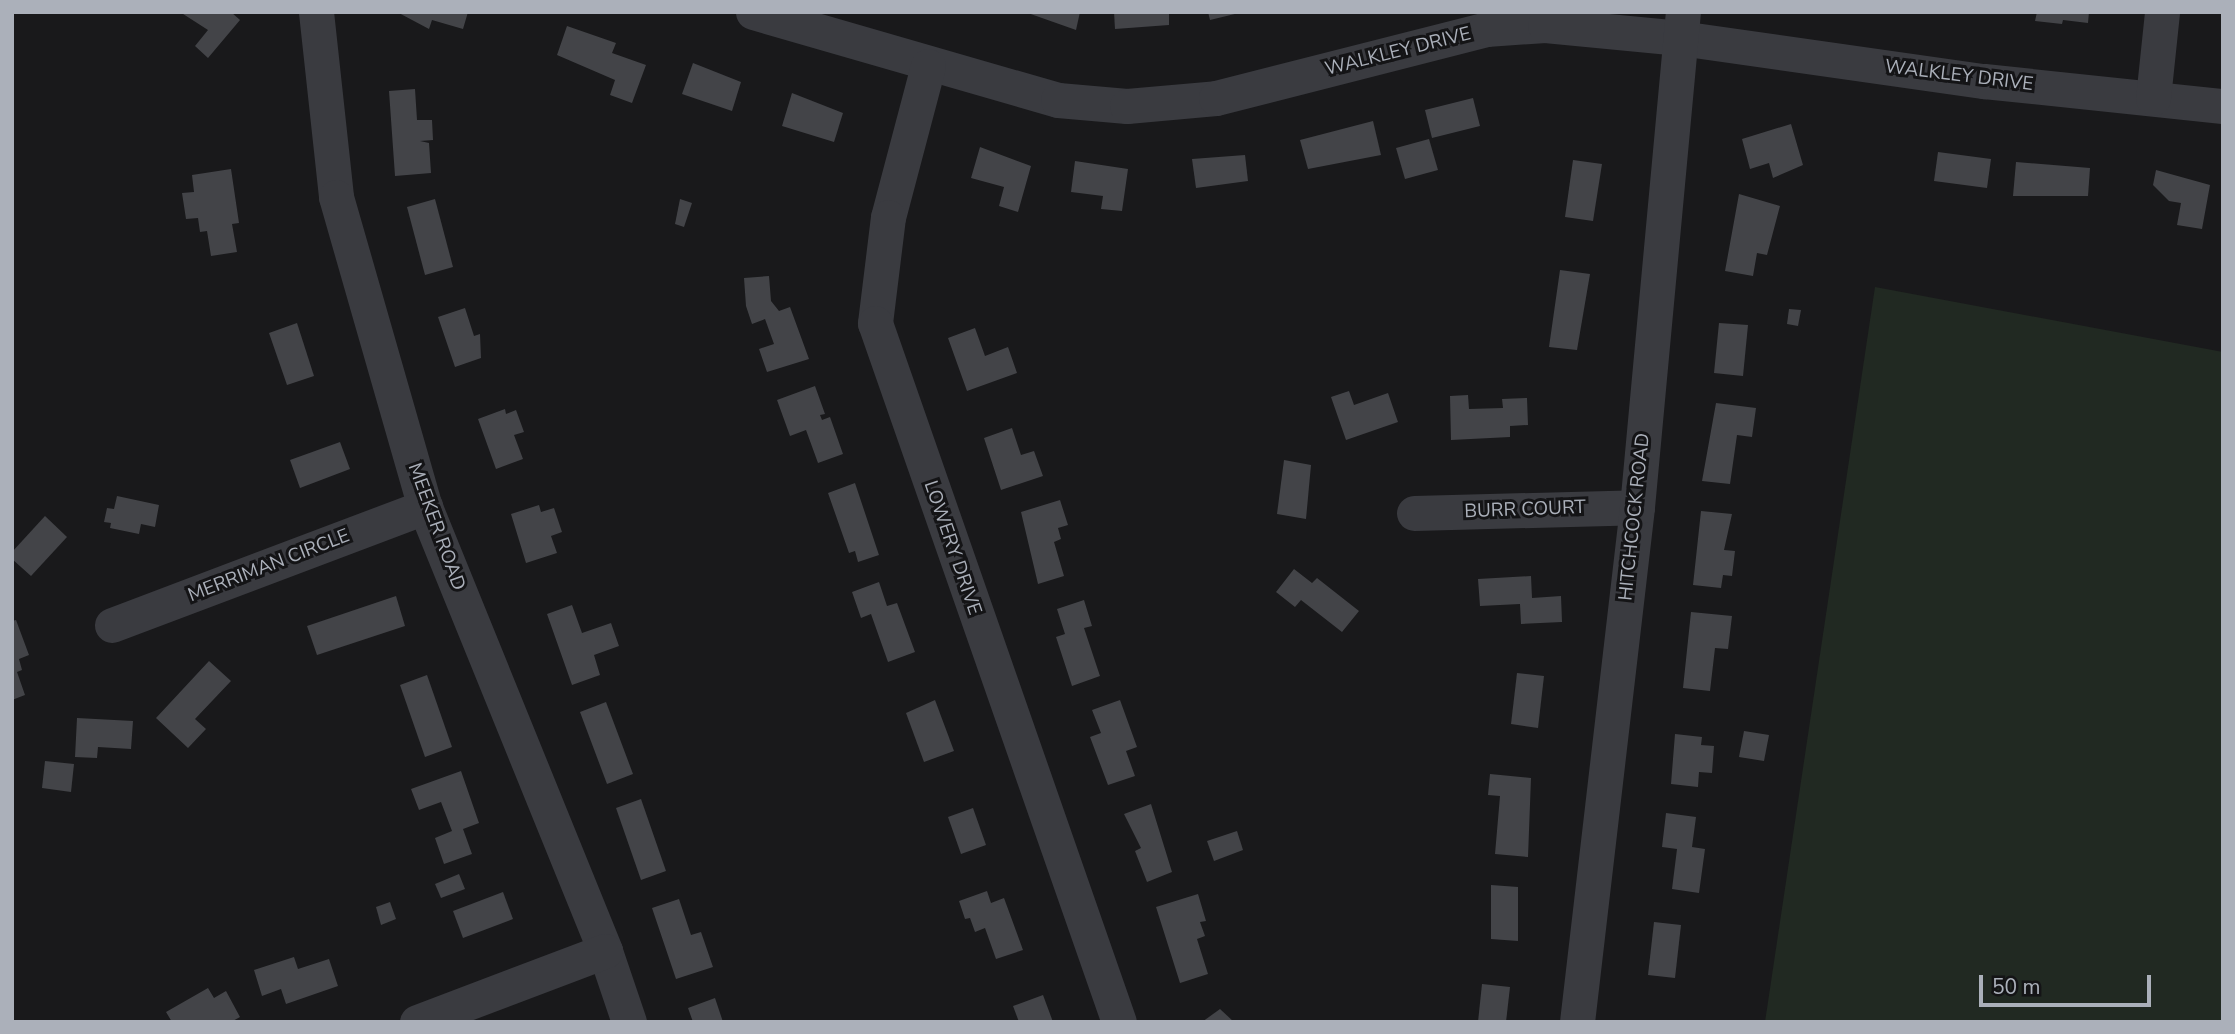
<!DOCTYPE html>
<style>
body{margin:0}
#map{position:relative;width:2235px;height:1034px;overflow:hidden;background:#19191b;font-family:"Nunito Sans",sans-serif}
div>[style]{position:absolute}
.green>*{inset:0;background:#212922}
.building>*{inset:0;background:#434448}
.minor>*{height:35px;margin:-17.5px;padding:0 17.5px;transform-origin:17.5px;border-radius:17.5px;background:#3a3b40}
span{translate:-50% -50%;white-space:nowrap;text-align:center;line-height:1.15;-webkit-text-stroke:6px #141416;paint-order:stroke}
.street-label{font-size:19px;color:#abb0ba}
.frame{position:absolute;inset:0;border:14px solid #abb0ba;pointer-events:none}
.scale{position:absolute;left:1979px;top:975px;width:172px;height:32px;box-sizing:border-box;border:4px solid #abb0ba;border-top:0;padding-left:9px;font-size:21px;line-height:24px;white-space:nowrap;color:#abb0ba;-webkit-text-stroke:5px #141416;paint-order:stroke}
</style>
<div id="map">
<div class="green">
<i style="clip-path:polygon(1875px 287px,2223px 352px,2223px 1022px,1765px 1022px)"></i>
</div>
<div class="building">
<i style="clip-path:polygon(180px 12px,231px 12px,240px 20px,208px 58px,195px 46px,208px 30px)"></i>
<i style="clip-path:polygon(397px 12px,468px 12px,463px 29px,432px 20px,429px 29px)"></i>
<i style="clip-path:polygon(1025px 12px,1080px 12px,1076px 30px)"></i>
<i style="clip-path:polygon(1114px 12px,1169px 12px,1169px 25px,1115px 29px)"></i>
<i style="clip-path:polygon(1208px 12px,1239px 12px,1239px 13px,1210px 20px)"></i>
<i style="clip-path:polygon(2037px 12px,2089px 12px,2088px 23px,2063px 20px,2062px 24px,2035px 21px)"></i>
<i style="clip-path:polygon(567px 26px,616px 43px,612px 53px,646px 65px,632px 103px,610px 95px,615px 80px,557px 55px)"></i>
<i style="clip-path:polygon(693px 63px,741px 82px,732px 111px,682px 94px)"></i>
<i style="clip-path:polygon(415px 89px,417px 120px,432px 120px,433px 140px,420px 141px,429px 143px,431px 173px,395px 176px,389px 91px)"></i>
<i style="clip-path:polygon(792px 93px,843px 113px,834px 142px,782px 126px)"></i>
<i style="clip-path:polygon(1473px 98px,1480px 126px,1432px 138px,1425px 110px)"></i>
<i style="clip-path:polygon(1373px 121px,1381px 155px,1308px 169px,1300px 140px)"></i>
<i style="clip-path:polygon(1791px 124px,1803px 165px,1773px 178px,1769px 163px,1750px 169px,1742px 139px)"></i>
<i style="clip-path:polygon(1429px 139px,1438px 170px,1405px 179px,1396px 148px)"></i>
<i style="clip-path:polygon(980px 147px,1031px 166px,1018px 212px,999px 206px,1004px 187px,971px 178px)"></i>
<i style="clip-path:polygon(1938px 152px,1991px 159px,1987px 188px,1934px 181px)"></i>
<i style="clip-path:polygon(1245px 155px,1248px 181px,1196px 188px,1192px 159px)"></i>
<i style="clip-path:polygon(1573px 160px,1602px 164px,1593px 221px,1565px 217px)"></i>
<i style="clip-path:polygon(1075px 161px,1128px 169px,1122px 211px,1101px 209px,1103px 196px,1071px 192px)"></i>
<i style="clip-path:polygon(2016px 162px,2090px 168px,2088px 196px,2013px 196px)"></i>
<i style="clip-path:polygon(231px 169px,239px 223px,232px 224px,237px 252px,211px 256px,207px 231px,200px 232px,198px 218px,186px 219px,182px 193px,194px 192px,192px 175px)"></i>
<i style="clip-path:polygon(2156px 170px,2210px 185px,2202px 229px,2177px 225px,2181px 203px,2169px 201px,2153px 185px)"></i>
<i style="clip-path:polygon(1739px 194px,1780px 206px,1767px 255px,1757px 253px,1753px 276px,1725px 271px)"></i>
<i style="clip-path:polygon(435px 199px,453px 267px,425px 275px,407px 207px)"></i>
<i style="clip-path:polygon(680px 199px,692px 203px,684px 227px,675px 224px)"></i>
<i style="clip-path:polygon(1560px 270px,1590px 274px,1577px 350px,1549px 347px)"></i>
<i style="clip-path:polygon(769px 276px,771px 301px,779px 311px,790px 307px,809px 359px,767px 372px,759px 349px,774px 344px,765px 319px,752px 324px,746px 306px,744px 278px)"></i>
<i style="clip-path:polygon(465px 308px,474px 336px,480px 334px,481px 358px,455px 367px,438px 317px)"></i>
<i style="clip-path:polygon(1789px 309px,1801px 310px,1798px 326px,1787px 324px)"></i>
<i style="clip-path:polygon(297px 323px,314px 376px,287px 385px,269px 333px)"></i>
<i style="clip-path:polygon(1719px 323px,1748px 325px,1743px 376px,1714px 373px)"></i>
<i style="clip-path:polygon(975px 328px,985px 356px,1008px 347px,1017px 373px,967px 391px,948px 338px)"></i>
<i style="clip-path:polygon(815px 386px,825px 414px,820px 415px,822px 420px,830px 417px,843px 454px,818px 463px,806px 430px,790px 436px,777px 400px)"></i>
<i style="clip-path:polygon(1349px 391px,1354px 405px,1388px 393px,1398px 422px,1346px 440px,1331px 397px)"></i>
<i style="clip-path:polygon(1468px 395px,1469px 409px,1503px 408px,1502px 399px,1527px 398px,1528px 425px,1510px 426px,1510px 437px,1451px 440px,1450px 396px)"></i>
<i style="clip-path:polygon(1716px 403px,1756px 408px,1752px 437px,1737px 435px,1730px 484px,1702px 481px)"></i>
<i style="clip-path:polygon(505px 409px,506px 414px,516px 410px,524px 432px,514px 435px,523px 459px,496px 469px,478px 419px)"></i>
<i style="clip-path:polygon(1012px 428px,1021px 455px,1034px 451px,1043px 476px,1001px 490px,984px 438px)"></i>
<i style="clip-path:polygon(340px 442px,350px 469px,300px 488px,290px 460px)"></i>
<i style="clip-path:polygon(1284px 460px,1311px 465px,1306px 519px,1277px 514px)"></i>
<i style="clip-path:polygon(855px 483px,879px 555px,858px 562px,855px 551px,849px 553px,828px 493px)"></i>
<i style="clip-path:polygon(117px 496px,159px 505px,155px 527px,141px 524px,139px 534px,110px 528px,111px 523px,104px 522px,107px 508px,114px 509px)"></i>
<i style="clip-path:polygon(1060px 500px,1068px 525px,1058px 528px,1061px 539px,1054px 542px,1064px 576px,1038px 584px,1021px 512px)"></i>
<i style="clip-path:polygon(539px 505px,541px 512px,554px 508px,562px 532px,551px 536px,557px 553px,526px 563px,511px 514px)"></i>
<i style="clip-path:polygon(1701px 511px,1732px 514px,1724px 550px,1735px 551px,1732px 576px,1723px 575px,1721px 588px,1693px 585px)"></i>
<i style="clip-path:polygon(45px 516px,67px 537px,31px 576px,12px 559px,12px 552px)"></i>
<i style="clip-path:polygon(1294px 569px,1312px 583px,1317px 578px,1359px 611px,1342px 632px,1301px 600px,1295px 607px,1276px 592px)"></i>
<i style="clip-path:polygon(1531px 576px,1532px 598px,1561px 596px,1562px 622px,1521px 624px,1520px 604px,1480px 606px,1478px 579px)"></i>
<i style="clip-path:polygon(879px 582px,887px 606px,897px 603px,915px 652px,888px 662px,871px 614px,861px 618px,852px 592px)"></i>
<i style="clip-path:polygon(396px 596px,405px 626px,317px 655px,307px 626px)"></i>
<i style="clip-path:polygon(1084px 600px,1092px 626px,1084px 628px,1100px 676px,1072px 686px,1056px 637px,1065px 634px,1057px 609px)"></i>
<i style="clip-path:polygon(572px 605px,582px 633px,611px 623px,619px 646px,594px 655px,600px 675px,572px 685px,547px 614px)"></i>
<i style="clip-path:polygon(1691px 612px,1732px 616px,1728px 649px,1715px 648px,1710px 691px,1683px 688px)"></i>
<i style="clip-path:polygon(16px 620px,29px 655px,19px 659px,22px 670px,17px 672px,25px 695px,12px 700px,12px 621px)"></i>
<i style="clip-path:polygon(209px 661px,231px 681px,195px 719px,206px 729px,188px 748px,156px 718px)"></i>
<i style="clip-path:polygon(1517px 673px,1544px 676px,1538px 728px,1511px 724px)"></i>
<i style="clip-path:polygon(427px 675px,452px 747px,425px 757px,400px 685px)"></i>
<i style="clip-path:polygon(935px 700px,954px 751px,924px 762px,906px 713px)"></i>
<i style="clip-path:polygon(1120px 700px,1137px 747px,1126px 751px,1135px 776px,1108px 785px,1090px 737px,1101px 733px,1092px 710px)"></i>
<i style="clip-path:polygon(606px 702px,633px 774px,607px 784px,580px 712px)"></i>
<i style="clip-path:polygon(77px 718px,133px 721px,131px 749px,98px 747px,97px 758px,75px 757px)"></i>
<i style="clip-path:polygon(1744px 731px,1769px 735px,1764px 761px,1739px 757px)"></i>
<i style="clip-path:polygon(1675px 734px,1702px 737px,1701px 745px,1714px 746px,1712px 773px,1699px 772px,1698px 787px,1671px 784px)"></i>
<i style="clip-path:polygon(45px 761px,74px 764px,71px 792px,42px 788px)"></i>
<i style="clip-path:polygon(461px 771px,479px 823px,463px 829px,472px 854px,444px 864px,435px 838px,452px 831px,441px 802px,419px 810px,411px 789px)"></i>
<i style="clip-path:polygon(1490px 774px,1531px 778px,1528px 857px,1495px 854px,1500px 796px,1488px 795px)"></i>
<i style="clip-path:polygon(641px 799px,666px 871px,641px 880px,616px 808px)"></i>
<i style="clip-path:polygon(1151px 804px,1172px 872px,1147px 882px,1135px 851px,1141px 848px,1124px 814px)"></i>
<i style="clip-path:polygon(973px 808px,986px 845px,961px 854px,948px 817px)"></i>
<i style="clip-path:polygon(1666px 813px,1696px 817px,1692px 847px,1705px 849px,1699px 893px,1672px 889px,1677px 849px,1662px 847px)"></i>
<i style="clip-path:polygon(1237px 831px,1243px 850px,1214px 861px,1207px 841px)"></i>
<i style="clip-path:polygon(459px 874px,465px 889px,441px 898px,435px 884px)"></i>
<i style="clip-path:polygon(1491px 885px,1518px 887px,1518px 941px,1491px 939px)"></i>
<i style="clip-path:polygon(987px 891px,991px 903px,1004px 898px,1023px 950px,996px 959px,985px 928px,975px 932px,970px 918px,965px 919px,959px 901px)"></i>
<i style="clip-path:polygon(503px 892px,513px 919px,463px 938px,453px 911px)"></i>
<i style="clip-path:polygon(1198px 894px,1206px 921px,1200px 922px,1205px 936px,1197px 939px,1208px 974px,1180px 983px,1156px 907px)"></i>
<i style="clip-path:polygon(679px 899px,691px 935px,701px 932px,713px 967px,676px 979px,652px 908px)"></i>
<i style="clip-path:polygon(390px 902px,396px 919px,381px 925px,376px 907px)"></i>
<i style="clip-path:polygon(1654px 922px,1681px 925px,1675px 978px,1648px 975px)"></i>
<i style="clip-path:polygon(294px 957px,298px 969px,329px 959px,338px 986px,286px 1004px,281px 989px,262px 996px,254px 970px)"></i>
<i style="clip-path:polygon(1482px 984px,1510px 987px,1506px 1022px,1478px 1022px)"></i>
<i style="clip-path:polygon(208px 988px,214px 998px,226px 991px,240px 1017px,231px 1022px,172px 1022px,166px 1012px)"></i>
<i style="clip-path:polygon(1043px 995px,1053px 1022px,1019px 1022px,1013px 1006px)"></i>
<i style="clip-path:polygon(715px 998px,723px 1022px,693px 1022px,688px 1008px)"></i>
<i style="clip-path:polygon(1220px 1009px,1234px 1022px,1202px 1022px)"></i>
</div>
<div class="minor">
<i style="left:316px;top:12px;width:186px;rotate:83.8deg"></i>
<i style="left:336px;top:197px;width:323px;rotate:74deg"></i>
<i style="left:425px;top:507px;width:479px;rotate:67.9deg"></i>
<i style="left:605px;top:951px;width:75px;rotate:71.3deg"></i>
<i style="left:753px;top:12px;width:317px;rotate:16.1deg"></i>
<i style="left:1058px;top:100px;width:69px;rotate:5deg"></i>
<i style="left:1127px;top:106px;width:89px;rotate:-5.1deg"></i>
<i style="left:1216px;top:98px;width:279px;rotate:-14.3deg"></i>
<i style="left:1486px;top:29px;width:59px;rotate:-3.9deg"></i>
<i style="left:1545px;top:25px;width:136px;rotate:5.5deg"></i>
<i style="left:1680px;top:38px;width:307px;rotate:8.1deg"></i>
<i style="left:1984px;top:81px;width:240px;rotate:6deg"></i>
<i style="left:928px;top:66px;width:156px;rotate:104.8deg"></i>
<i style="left:888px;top:217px;width:107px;rotate:97deg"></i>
<i style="left:875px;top:323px;width:740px;rotate:70.76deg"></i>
<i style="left:2153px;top:98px;width:86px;rotate:-84deg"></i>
<i style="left:1414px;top:513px;width:223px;rotate:-1.5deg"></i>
<i style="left:112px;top:625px;width:335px;rotate:-20.7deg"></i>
<i style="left:417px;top:1022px;width:201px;rotate:-20.7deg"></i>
<i style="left:1577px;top:1022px;width:518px;rotate:-83.35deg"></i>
<i style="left:1637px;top:507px;width:497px;rotate:-84.7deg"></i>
</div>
<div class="street-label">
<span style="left:1398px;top:52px;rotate:-14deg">WALKLEY DRIVE</span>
<span style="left:1959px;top:76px;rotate:7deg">WALKLEY DRIVE</span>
<span style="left:1525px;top:510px;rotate:-2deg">BURR COURT</span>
<span style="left:1635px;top:517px;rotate:-84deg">HITCHCOCK ROAD</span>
<span style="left:436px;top:527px;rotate:70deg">MEEKER ROAD</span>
<span style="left:952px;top:548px;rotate:71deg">LOWERY DRIVE</span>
<span style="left:269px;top:566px;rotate:-21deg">MERRIMAN CIRCLE</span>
</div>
<div class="frame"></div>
<div class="scale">50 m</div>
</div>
